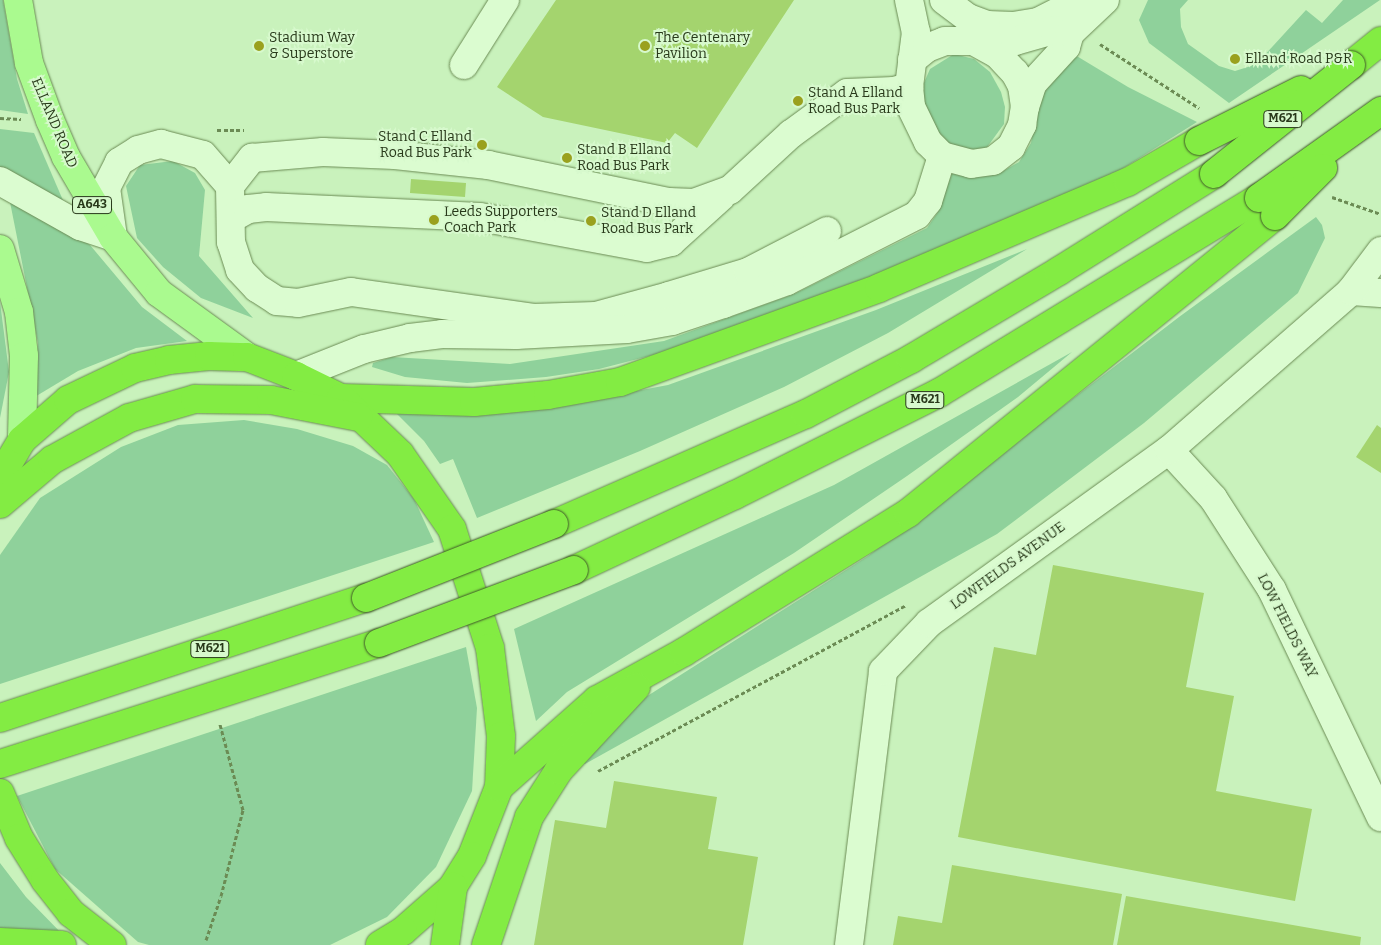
<!DOCTYPE html>
<style>
body{margin:0}
#map{position:relative;width:1381px;height:945px;overflow:hidden;background:#c9f2bc;font-family:Bitter,serif}
div>[style]{position:absolute}
.green>*{inset:0;background:#8fd19b}
.building>*{inset:0;background:#a4d46e}
.path>*{height:3px;margin-top:-1.5px;transform-origin:0;background:repeating-linear-gradient(90deg,#6b8b54 0 4px,transparent 0 6.5px)}
.roads{filter:drop-shadow(0 0 1px #6b8b54) drop-shadow(0 0 1px #6b8b54)}
.minor>*{height:28px;margin:-14px;padding:0 14px;transform-origin:14px;border-radius:14px;background:#dbfcd0}
.major>*{height:28px;margin:-14px;padding:0 14px;transform-origin:14px;border-radius:14px;background:#aafa8f}
.highway>*{height:28px;margin:-14px;padding:0 14px;transform-origin:14px;border-radius:14px;background:#83ec43}
.bridges{filter:drop-shadow(0 0 1px #405829) drop-shadow(0 0 1px #405829)}
.highway-bridge>*{height:28px;margin:-14px;padding:0 14px;transform-origin:14px;border-radius:14px;background:#83ec43}
.dots>*{width:14px;height:14px;translate:-50% -50%;box-sizing:border-box;border:2px solid #d7f9cd;border-radius:50%}
span{translate:-50% -50%;white-space:nowrap;text-align:center;line-height:1.15;-webkit-text-stroke:4px #d7f9cd;paint-order:stroke}
.shield-label span{padding:1px 4px;background:#d7f9cd;border:1px solid;border-radius:4px;-webkit-text-stroke-width:0}
.shield-label{font-size:12px;color:#28391a;font-weight:700}
.poi-label{font-size:14px;color:#28391a}
.left{translate:0 -50%;text-align:left}
.right{translate:-100% -50%;text-align:right}
.street-label{font-size:14px;color:#28391a}
</style>
<div id="map">
<div class="green">
<i style="clip-path:polygon(0 0,3px 0,17px 79px,28px 114px,0 110px)"></i>
<i style="clip-path:polygon(1148px 0,1188px 0,1180px 9px,1181px 27px,1188px 44px,1219px 66px,1235px 71px,1251px 66px,1262px 58px,1306px 10px,1322px 23px,1343px 0,1380px 0,1229px 103px,1149px 43px,1139px 20px)"></i>
<i style="clip-path:polygon(954px 54px,974px 59px,990px 72px,1001px 92px,1005px 107px,1004px 124px,985px 150px,966px 151px,949px 145px,932px 126px,923px 101px,923px 85px,930px 69px)"></i>
<i style="clip-path:polygon(1075px 55px,1128px 87px,1197px 122px,1122px 169px,909px 266px,665px 352px,599px 369px,546px 377px,467px 383px,405px 377px,372px 367px,373px 363px,392px 357px,510px 364px,664px 341px,794px 294px,927px 228px,938px 212px,952px 173px,976px 177px,998px 174px,1019px 162px,1031px 143px,1038px 103px,1055px 73px)"></i>
<i style="clip-path:polygon(0 129px,34px 133px,65px 205px,0 169px)"></i>
<i style="clip-path:polygon(173px 161px,195px 173px,205px 190px,199px 256px,253px 318px,201px 298px,163px 267px,137px 238px,126px 186px,140px 165px)"></i>
<i style="clip-path:polygon(9px 197px,49px 217px,90px 245px,142px 307px,187px 341px,136px 348px,78px 371px,33px 398px,38px 343px)"></i>
<i style="clip-path:polygon(1316px 217px,1322px 225px,1325px 238px,1298px 293px,1144px 423px,997px 534px,585px 764px,569px 761px,619px 714px,868px 556px,1179px 317px)"></i>
<i style="clip-path:polygon(1027px 249px,888px 333px,784px 387px,640px 451px,477px 518px,453px 459px,440px 464px,424px 441px,391px 408px,535px 410px,668px 385px,876px 310px)"></i>
<i style="clip-path:polygon(0 302px,9px 372px,0 418px)"></i>
<i style="clip-path:polygon(1072px 352px,1018px 397px,907px 476px,794px 553px,567px 692px,536px 721px,514px 629px,834px 485px)"></i>
<i style="clip-path:polygon(244px 420px,297px 429px,353px 446px,387px 465px,414px 499px,434px 542px,0 684px,0 555px,40px 498px,121px 447px,178px 425px)"></i>
<i style="clip-path:polygon(466px 647px,477px 708px,472px 791px,436px 867px,387px 917px,330px 945px,149px 945px,138px 942px,55px 869px,17px 796px)"></i>
<i style="clip-path:polygon(0 863px,26px 897px,68px 940px,0 931px)"></i>
</div>
<div class="building">
<i style="clip-path:polygon(556px 0,794px 0,697px 148px,675px 133px,667px 143px,543px 117px,497px 87px)"></i>
<i style="clip-path:polygon(411px 179px,466px 183px,465px 197px,410px 193px)"></i>
<i style="clip-path:polygon(1377px 425px,1381px 428px,1381px 473px,1356px 457px)"></i>
<i style="clip-path:polygon(1053px 565px,1204px 593px,1186px 687px,1234px 696px,1216px 791px,1312px 809px,1295px 901px,958px 837px,994px 647px,1036px 655px)"></i>
<i style="clip-path:polygon(614px 781px,717px 797px,708px 849px,758px 857px,743px 945px,534px 945px,555px 820px,606px 828px)"></i>
<i style="clip-path:polygon(952px 865px,1122px 894px,1113px 945px,893px 945px,898px 916px,942px 923px)"></i>
<i style="clip-path:polygon(1126px 896px,1361px 937px,1360px 945px,1117px 945px)"></i>
</div>
<div class="path">
<i style="left:1100px;top:44px;width:118px;rotate:32.9deg"></i>
<i style="left:0;top:118px;width:21px;rotate:3deg"></i>
<i style="left:217px;top:130px;width:27px"></i>
<i style="left:1332px;top:197px;width:52px;rotate:19.1deg"></i>
<i style="left:598px;top:771px;width:349px;rotate:-28.3deg"></i>
<i style="left:206px;top:940px;width:46px;rotate:-71.2deg"></i>
<i style="left:221px;top:896px;width:89px;rotate:-75.7deg"></i>
<i style="left:243px;top:810px;width:89px;rotate:-105deg"></i>
</div>
<div class="roads">
<div class="minor">
<i style="left:909px;top:0;width:33px;rotate:78deg"></i>
<i style="left:916px;top:32px;width:55px;rotate:97.3deg"></i>
<i style="left:909px;top:87px;width:20px;rotate:84deg"></i>
<i style="left:911px;top:107px;width:39px;rotate:64deg"></i>
<i style="left:928px;top:142px;width:20px;rotate:45deg"></i>
<i style="left:942px;top:156px;width:30px;rotate:15deg"></i>
<i style="left:971px;top:164px;width:22px;rotate:-8deg"></i>
<i style="left:993px;top:161px;width:23px;rotate:-38deg"></i>
<i style="left:1011px;top:147px;width:25px;rotate:-63deg"></i>
<i style="left:1022px;top:125px;width:18px;rotate:-81deg"></i>
<i style="left:1025px;top:107px;width:21px;rotate:-98deg"></i>
<i style="left:1022px;top:86px;width:15px;rotate:-118deg"></i>
<i style="left:1015px;top:73px;width:26px;rotate:-133deg"></i>
<i style="left:997px;top:54px;width:29px;rotate:-151deg"></i>
<i style="left:944px;top:0;width:30px;rotate:37deg"></i>
<i style="left:968px;top:18px;width:20px;rotate:20deg"></i>
<i style="left:987px;top:25px;width:26px;rotate:2deg"></i>
<i style="left:1013px;top:26px;width:25px;rotate:-9deg"></i>
<i style="left:1038px;top:22px;width:48px;rotate:-27.1deg"></i>
<i style="left:912px;top:60px;width:19px;rotate:-39deg"></i>
<i style="left:927px;top:48px;width:19px;rotate:-21deg"></i>
<i style="left:945px;top:41px;width:70px"></i>
<i style="left:1015px;top:41px;width:41px;rotate:-15.8deg"></i>
<i style="left:1054px;top:30px;width:16px;rotate:11deg"></i>
<i style="left:464px;top:65px;width:77px;rotate:-57.8deg"></i>
<i style="left:1025px;top:107px;width:25px;rotate:-72deg"></i>
<i style="left:1033px;top:83px;width:49px;rotate:-47.5deg"></i>
<i style="left:1066px;top:47px;width:15px;rotate:-74deg"></i>
<i style="left:1070px;top:33px;width:48px;rotate:-43.3deg"></i>
<i style="left:0;top:181px;width:92px;rotate:29.4deg"></i>
<i style="left:80px;top:226px;width:35px;rotate:18deg"></i>
<i style="left:113px;top:237px;width:49px;rotate:-98.1deg"></i>
<i style="left:106px;top:188px;width:29px;rotate:-63deg"></i>
<i style="left:119px;top:162px;width:22px;rotate:-32deg"></i>
<i style="left:138px;top:150px;width:24px;rotate:-15deg"></i>
<i style="left:161px;top:144px;width:43px;rotate:14.7deg"></i>
<i style="left:203px;top:155px;width:41px;rotate:48.9deg"></i>
<i style="left:230px;top:186px;width:56px;rotate:89deg"></i>
<i style="left:231px;top:242px;width:29px;rotate:72deg"></i>
<i style="left:240px;top:270px;width:25px;rotate:47deg"></i>
<i style="left:257px;top:288px;width:24px;rotate:33deg"></i>
<i style="left:277px;top:301px;width:21px;rotate:5deg"></i>
<i style="left:298px;top:303px;width:54px;rotate:-11.7deg"></i>
<i style="left:351px;top:292px;width:184px;rotate:8.1deg"></i>
<i style="left:533px;top:318px;width:63px;rotate:-1.8deg"></i>
<i style="left:596px;top:316px;width:76px;rotate:-15.3deg"></i>
<i style="left:669px;top:296px;width:83px;rotate:-16.9deg"></i>
<i style="left:748px;top:272px;width:89px;rotate:-27.4deg"></i>
<i style="left:230px;top:186px;width:36px;rotate:-52deg"></i>
<i style="left:252px;top:158px;width:71px;rotate:-4.8deg"></i>
<i style="left:323px;top:152px;width:72px;rotate:2.4deg"></i>
<i style="left:395px;top:155px;width:94px;rotate:6.1deg"></i>
<i style="left:488px;top:165px;width:185px;rotate:11.6deg"></i>
<i style="left:669px;top:202px;width:25px;rotate:2deg"></i>
<i style="left:694px;top:203px;width:38px;rotate:-20deg"></i>
<i style="left:730px;top:190px;width:83px;rotate:-42.6deg"></i>
<i style="left:791px;top:134px;width:69px;rotate:-36.2deg"></i>
<i style="left:847px;top:93px;width:47px;rotate:-2.4deg"></i>
<i style="left:894px;top:91px;width:16px;rotate:-15deg"></i>
<i style="left:232px;top:218px;width:18px;rotate:-29deg"></i>
<i style="left:248px;top:209px;width:18px;rotate:-6deg"></i>
<i style="left:266px;top:207px;width:214px;rotate:2.7deg"></i>
<i style="left:480px;top:217px;width:170px;rotate:10.5deg"></i>
<i style="left:647px;top:248px;width:25px;rotate:-14deg"></i>
<i style="left:671px;top:242px;width:67px;rotate:-42deg"></i>
<i style="left:1351px;top:291px;width:30px;rotate:4deg"></i>
<i style="left:296px;top:376px;width:73px;rotate:-21.7deg"></i>
<i style="left:364px;top:349px;width:47px;rotate:-13.4deg"></i>
<i style="left:410px;top:338px;width:32px;rotate:-7deg"></i>
<i style="left:442px;top:334px;width:74px;rotate:0.8deg"></i>
<i style="left:516px;top:335px;width:111px;rotate:-3.1deg"></i>
<i style="left:627px;top:329px;width:46px;rotate:-10.1deg"></i>
<i style="left:672px;top:321px;width:54px;rotate:-18.4deg"></i>
<i style="left:723px;top:304px;width:68px;rotate:-19.8deg"></i>
<i style="left:787px;top:281px;width:146px;rotate:-26.9deg"></i>
<i style="left:917px;top:215px;width:18px;rotate:-52deg"></i>
<i style="left:928px;top:201px;width:47px;rotate:-72.7deg"></i>
<i style="left:1169px;top:450px;width:65px;rotate:47.5deg"></i>
<i style="left:1213px;top:498px;width:109px;rotate:57.3deg"></i>
<i style="left:1272px;top:590px;width:252px;rotate:64.4deg"></i>
<i style="left:849px;top:945px;width:276px;rotate:-82.9deg"></i>
<i style="left:883px;top:671px;width:66px;rotate:-46.2deg"></i>
<i style="left:929px;top:623px;width:296px;rotate:-35.8deg"></i>
<i style="left:1169px;top:450px;width:242px;rotate:-41.1deg"></i>
<i style="left:1351px;top:291px;width:50px;rotate:-53.1deg"></i>
</div>
<div class="major">
<i style="left:18px;top:0;width:64px;rotate:80.1deg"></i>
<i style="left:29px;top:63px;width:61px;rotate:69.8deg"></i>
<i style="left:50px;top:120px;width:40px;rotate:66.6deg"></i>
<i style="left:66px;top:157px;width:93px;rotate:59.6deg"></i>
<i style="left:113px;top:237px;width:72px;rotate:50.6deg"></i>
<i style="left:159px;top:293px;width:109px;rotate:36deg"></i>
<i style="left:0;top:249px;width:66px;rotate:73.2deg"></i>
<i style="left:19px;top:312px;width:44px;rotate:83.5deg"></i>
<i style="left:24px;top:356px;width:84px;rotate:91.4deg"></i>
</div>
<div class="highway">
<i style="left:1351px;top:65px;width:38px;rotate:-39deg"></i>
<i style="left:341px;top:398px;width:133px;rotate:1.7deg"></i>
<i style="left:474px;top:402px;width:74px;rotate:-5.4deg"></i>
<i style="left:548px;top:395px;width:73px;rotate:-10.2deg"></i>
<i style="left:620px;top:382px;width:276px;rotate:-19.9deg"></i>
<i style="left:879px;top:288px;width:271px;rotate:-23.1deg"></i>
<i style="left:1128px;top:182px;width:82px;rotate:-30deg"></i>
<i style="left:0;top:477px;width:43px;rotate:-59.3deg"></i>
<i style="left:22px;top:440px;width:61px;rotate:-41deg"></i>
<i style="left:68px;top:400px;width:74px;rotate:-25.5deg"></i>
<i style="left:135px;top:368px;width:35px;rotate:-13deg"></i>
<i style="left:169px;top:360px;width:40px;rotate:-5.7deg"></i>
<i style="left:209px;top:356px;width:38px;rotate:2deg"></i>
<i style="left:247px;top:357px;width:53px;rotate:21.2deg"></i>
<i style="left:296px;top:376px;width:50px;rotate:26.1deg"></i>
<i style="left:341px;top:398px;width:81px;rotate:43.5deg"></i>
<i style="left:400px;top:454px;width:91px;rotate:55.3deg"></i>
<i style="left:452px;top:529px;width:125px;rotate:72.3deg"></i>
<i style="left:490px;top:648px;width:89px;rotate:82.9deg"></i>
<i style="left:501px;top:736px;width:51px;rotate:92.2deg"></i>
<i style="left:499px;top:787px;width:74px;rotate:111.4deg"></i>
<i style="left:472px;top:856px;width:36px;rotate:122deg"></i>
<i style="left:453px;top:887px;width:67px;rotate:138.7deg"></i>
<i style="left:403px;top:931px;width:27px;rotate:149deg"></i>
<i style="left:0;top:504px;width:68px;rotate:-40.2deg"></i>
<i style="left:52px;top:460px;width:88px;rotate:-28.6deg"></i>
<i style="left:129px;top:418px;width:69px;rotate:-16.1deg"></i>
<i style="left:195px;top:399px;width:76px;rotate:0.8deg"></i>
<i style="left:271px;top:400px;width:89px;rotate:11.1deg"></i>
<i style="left:554px;top:524px;width:275px;rotate:-23.6deg"></i>
<i style="left:806px;top:414px;width:119px;rotate:-27.6deg"></i>
<i style="left:911px;top:359px;width:172px;rotate:-30.7deg"></i>
<i style="left:1059px;top:271px;width:183px;rotate:-32deg"></i>
<i style="left:574px;top:570px;width:178px;rotate:-25deg"></i>
<i style="left:735px;top:495px;width:228px;rotate:-26.6deg"></i>
<i style="left:939px;top:393px;width:375px;rotate:-31.4deg"></i>
<i style="left:0;top:718px;width:385px;rotate:-18.2deg"></i>
<i style="left:0;top:764px;width:398px;rotate:-17.7deg"></i>
<i style="left:499px;top:787px;width:131px;rotate:-41.6deg"></i>
<i style="left:597px;top:700px;width:99px;rotate:-28.9deg"></i>
<i style="left:684px;top:652px;width:264px;rotate:-31.8deg"></i>
<i style="left:908px;top:513px;width:472px;rotate:-39deg"></i>
<i style="left:0;top:793px;width:49px;rotate:67.1deg"></i>
<i style="left:19px;top:838px;width:49px;rotate:58.2deg"></i>
<i style="left:45px;top:880px;width:42px;rotate:51.8deg"></i>
<i style="left:71px;top:913px;width:52px;rotate:38deg"></i>
<i style="left:0;top:942px;width:62px;rotate:2.8deg"></i>
<i style="left:445px;top:945px;width:59px;rotate:-82.1deg"></i>
<i style="left:486px;top:945px;width:135px;rotate:-71.4deg"></i>
<i style="left:529px;top:817px;width:56px;rotate:-57.4deg"></i>
<i style="left:559px;top:770px;width:113px;rotate:-47.1deg"></i>
</div>
</div>
<div class="bridges">
<div class="highway-bridge">
<i style="left:1199px;top:141px;width:114px;rotate:-26.6deg"></i>
<i style="left:1214px;top:174px;width:175px;rotate:-38.5deg"></i>
<i style="left:1259px;top:198px;width:150px;rotate:-35.5deg"></i>
<i style="left:1275px;top:216px;width:68px;rotate:-45deg"></i>
<i style="left:366px;top:598px;width:202px;rotate:-21.5deg"></i>
<i style="left:379px;top:643px;width:208px;rotate:-20.5deg"></i>
</div>
</div>
<div class="dots">
<i style="left:259px;top:46px;background:#9aa11e"></i>
<i style="left:645px;top:46px;background:#9aa11e"></i>
<i style="left:1235px;top:59px;background:#9aa11e"></i>
<i style="left:798px;top:101px;background:#9aa11e"></i>
<i style="left:482px;top:145px;background:#9aa11e"></i>
<i style="left:567px;top:158px;background:#9aa11e"></i>
<i style="left:434px;top:220px;background:#9aa11e"></i>
<i style="left:591px;top:221px;background:#9aa11e"></i>
</div>
<div class="shield-label">
<span style="left:1283px;top:119px">M621</span>
<span style="left:92px;top:205px">A643</span>
<span style="left:925px;top:400px">M621</span>
<span style="left:210px;top:649px">M621</span>
</div>
<div class="poi-label">
<span class="left" style="left:269px;top:46px">Stadium Way<br>&amp; Superstore</span>
<span class="left" style="left:655px;top:46px">The Centenary<br>Pavilion</span>
<span class="left" style="left:1245px;top:59px">Elland Road P&amp;R</span>
<span class="left" style="left:808px;top:101px">Stand A Elland<br>Road Bus Park</span>
<span class="right" style="left:472px;top:145px">Stand C Elland<br>Road Bus Park</span>
<span class="left" style="left:577px;top:158px">Stand B Elland<br>Road Bus Park</span>
<span class="left" style="left:444px;top:220px">Leeds Supporters<br>Coach Park</span>
<span class="left" style="left:601px;top:221px">Stand D Elland<br>Road Bus Park</span>
</div>
<div class="street-label">
<span style="left:54px;top:123px;rotate:67deg">ELLAND ROAD</span>
<span style="left:1008px;top:566px;rotate:-36deg">LOWFIELDS AVENUE</span>
<span style="left:1287px;top:626px;rotate:63deg">LOW FIELDS WAY</span>
</div>
</div>
